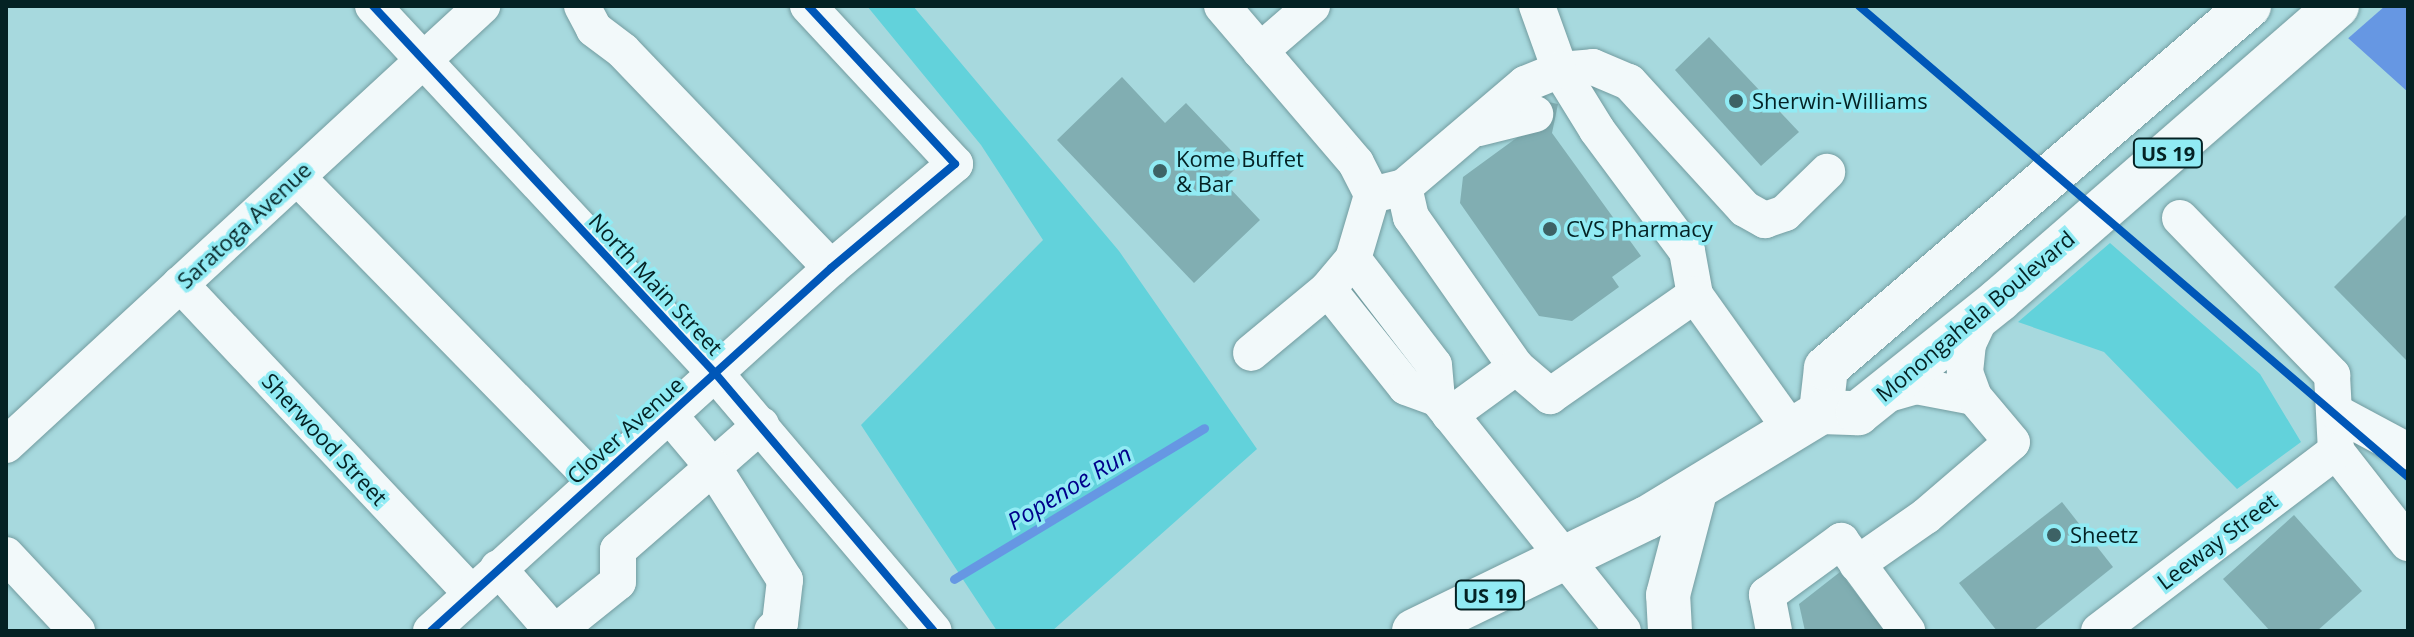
<!DOCTYPE html>
<style>
body{margin:0}
#map{position:relative;width:2414px;height:637px;overflow:hidden;background:#a7d9de;font-family:"Open Sans",sans-serif}
div>[style]{position:absolute}
.green>*{inset:0;background:#62d2db}
.water>*{inset:0;background:#6697e3}
.pier>*{inset:0;background:#a7d9de}
.stream>*{height:9px;margin:-4.5px;padding:0 4.5px;transform-origin:4.5px;border-radius:4.5px;background:#6697e3}
.building>*{inset:0;background:#81aeb2}
.roads{filter:drop-shadow(0 0 2px #739ca0) drop-shadow(0 0 2px #739ca0)}
.minor>*{height:36px;margin:-18px;padding:0 18px;transform-origin:18px;border-radius:18px;background:#f2f9fa}
.major>*{height:44px;margin:-22px;padding:0 22px;transform-origin:22px;border-radius:22px;background:#f2f9fa}
.cycleway>*{height:8px;margin:-4px;padding:0 4px;transform-origin:4px;border-radius:4px;background:#0057b8}
.dots>*{width:22px;height:22px;translate:-50% -50%;box-sizing:border-box;border:4px solid #91ebf4;border-radius:50%}
span{translate:-50% -50%;white-space:nowrap;text-align:center;line-height:1.15;-webkit-text-stroke:7px #91ebf4;paint-order:stroke}
.shield-label span{padding:2px 6px;background:#91ebf4;border:2px solid;border-radius:6px;-webkit-text-stroke-width:0}
.shield-label{font-size:20px;color:#042224;font-weight:700}
.poi-label{font-size:22px;color:#042224}
.left{translate:0 -50%;text-align:left}
.street-label{font-size:22px;color:#042224}
.water-label{font-size:24px;color:#00008a;font-style:italic}
.frame{position:absolute;inset:0;border:8px solid #042224;pointer-events:none}
</style>
<div id="map">
<div class="green">
<i style="clip-path:polygon(867px 6px,913px 6px,1119px 251px,1257px 449px,1052px 631px,997px 631px,861px 425px,1043px 240px,981px 145px)"></i>
<i style="clip-path:polygon(2110px 243px,2260px 374px,2301px 442px,2237px 489px,2104px 352px,2018px 322px)"></i>
</div>
<div class="water">
<i style="clip-path:polygon(2312px 6px,2408px 6px,2408px 92px,2348px 38px)"></i>
</div>
<div class="pier">
<i style="clip-path:polygon(2308px 6px,2385px 6px,2345px 41px)"></i>
</div>
<div class="stream">
<i style="left:954px;top:579px;width:292px;rotate:-31.1deg"></i>
</div>
<div class="building">
<i style="clip-path:polygon(1709px 37px,1799px 132px,1761px 166px,1675px 70px)"></i>
<i style="clip-path:polygon(1122px 77px,1165px 123px,1186px 103px,1242px 162px,1223px 181px,1260px 220px,1194px 283px,1057px 140px)"></i>
<i style="clip-path:polygon(1538px 100px,1558px 104px,1552px 133px,1641px 256px,1612px 277px,1619px 287px,1572px 321px,1539px 316px,1460px 203px,1463px 177px,1533px 126px)"></i>
<i style="clip-path:polygon(2408px 213px,2408px 362px,2334px 287px)"></i>
<i style="clip-path:polygon(2062px 502px,2113px 567px,2033px 631px,1997px 631px,1959px 583px)"></i>
<i style="clip-path:polygon(2294px 515px,2362px 591px,2317px 631px,2270px 631px,2223px 579px)"></i>
<i style="clip-path:polygon(1840px 572px,1885px 631px,1805px 631px,1799px 604px)"></i>
</div>
<div class="roads">
<div class="minor">
<i style="left:373px;top:6px;width:502px;rotate:47.02deg"></i>
<i style="left:715px;top:373px;width:338px;rotate:49.7deg"></i>
<i style="left:582px;top:6px;width:26px;rotate:62deg"></i>
<i style="left:594px;top:29px;width:36px;rotate:37deg"></i>
<i style="left:623px;top:51px;width:301px;rotate:46.2deg"></i>
<i style="left:1222px;top:6px;width:206px;rotate:49.5deg"></i>
<i style="left:1356px;top:163px;width:36px;rotate:63deg"></i>
<i style="left:1372px;top:195px;width:67px;rotate:106.5deg"></i>
<i style="left:1353px;top:259px;width:39px;rotate:130deg"></i>
<i style="left:1328px;top:289px;width:100px;rotate:140.3deg"></i>
<i style="left:1537px;top:6px;width:68px;rotate:70.2deg"></i>
<i style="left:1560px;top:70px;width:70px;rotate:58.3deg"></i>
<i style="left:1597px;top:130px;width:151px;rotate:53.4deg"></i>
<i style="left:1687px;top:251px;width:45px;rotate:79.7deg"></i>
<i style="left:1695px;top:295px;width:167px;rotate:54.5deg"></i>
<i style="left:1260px;top:51px;width:69px;rotate:-40.9deg"></i>
<i style="left:1479px;top:128px;width:58px;rotate:-14deg"></i>
<i style="left:297px;top:177px;width:426px;rotate:45.6deg"></i>
<i style="left:1404px;top:187px;width:31px;rotate:77deg"></i>
<i style="left:1411px;top:217px;width:183px;rotate:55deg"></i>
<i style="left:1372px;top:195px;width:33px;rotate:-14deg"></i>
<i style="left:1404px;top:187px;width:159px;rotate:-40.4deg"></i>
<i style="left:1525px;top:84px;width:38px;rotate:-22deg"></i>
<i style="left:1560px;top:70px;width:33px;rotate:-5deg"></i>
<i style="left:1593px;top:67px;width:39px;rotate:23deg"></i>
<i style="left:1629px;top:82px;width:172px;rotate:47.6deg"></i>
<i style="left:1745px;top:209px;width:23px;rotate:29deg"></i>
<i style="left:1765px;top:220px;width:21px;rotate:-19deg"></i>
<i style="left:1785px;top:213px;width:59px;rotate:-44.3deg"></i>
<i style="left:2180px;top:218px;width:219px;rotate:45.9deg"></i>
<i style="left:2332px;top:375px;width:76px;rotate:87deg"></i>
<i style="left:1353px;top:259px;width:133px;rotate:52.6deg"></i>
<i style="left:1434px;top:365px;width:33px;rotate:85deg"></i>
<i style="left:1437px;top:398px;width:298px;rotate:51.4deg"></i>
<i style="left:180px;top:284px;width:424px;rotate:46.7deg"></i>
<i style="left:1328px;top:289px;width:125px;rotate:51.5deg"></i>
<i style="left:1406px;top:387px;width:33px;rotate:20deg"></i>
<i style="left:1878px;top:397px;width:40px;rotate:-16deg"></i>
<i style="left:1916px;top:386px;width:59px;rotate:10.7deg"></i>
<i style="left:2337px;top:413px;width:81px;rotate:28.2deg"></i>
<i style="left:1450px;top:415px;width:82px;rotate:-36deg"></i>
<i style="left:1516px;top:367px;width:45px;rotate:40.5deg"></i>
<i style="left:1550px;top:396px;width:177px;rotate:-34.9deg"></i>
<i style="left:670px;top:416px;width:67px;rotate:49.9deg"></i>
<i style="left:713px;top:467px;width:64px;rotate:-41.2deg"></i>
<i style="left:6px;top:445px;width:648px;rotate:-42.68deg"></i>
<i style="left:2336px;top:451px;width:117px;rotate:52deg"></i>
<i style="left:6px;top:555px;width:104px;rotate:46.9deg"></i>
<i style="left:1857px;top:564px;width:84px;rotate:-34.8deg"></i>
<i style="left:1926px;top:516px;width:113px;rotate:-40.7deg"></i>
<i style="left:2012px;top:442px;width:59px;rotate:-130.2deg"></i>
<i style="left:1974px;top:397px;width:27px;rotate:-110deg"></i>
<i style="left:1965px;top:372px;width:28px;rotate:-84deg"></i>
<i style="left:1968px;top:344px;width:35px;rotate:-65deg"></i>
<i style="left:498px;top:568px;width:84px;rotate:48.9deg"></i>
<i style="left:431px;top:631px;width:540px;rotate:-42.22deg"></i>
<i style="left:831px;top:268px;width:162px;rotate:-40deg"></i>
<i style="left:955px;top:164px;width:216px;rotate:-132.9deg"></i>
<i style="left:557px;top:631px;width:78px;rotate:-38.8deg"></i>
<i style="left:618px;top:582px;width:32px;rotate:-90deg"></i>
<i style="left:618px;top:550px;width:126px;rotate:-41.1deg"></i>
<i style="left:713px;top:467px;width:134px;rotate:57.5deg"></i>
<i style="left:785px;top:580px;width:43px;rotate:96.6deg"></i>
<i style="left:780px;top:623px;width:11px;rotate:135deg"></i>
<i style="left:1774px;top:631px;width:37px;rotate:-101deg"></i>
<i style="left:1767px;top:595px;width:92px;rotate:-36.1deg"></i>
<i style="left:1841px;top:541px;width:112px;rotate:53.7deg"></i>
<i style="left:2099px;top:631px;width:298px;rotate:-37.2deg"></i>
</div>
<div class="major">
<i style="left:1821px;top:412px;width:44px;rotate:-83.5deg"></i>
<i style="left:1826px;top:368px;width:557px;rotate:-40.56deg"></i>
<i style="left:1414px;top:631px;width:259px;rotate:-25.9deg"></i>
<i style="left:1647px;top:518px;width:204px;rotate:-31.3deg"></i>
<i style="left:1821px;top:412px;width:37px;rotate:2deg"></i>
<i style="left:1858px;top:413px;width:181px;rotate:-38.7deg"></i>
<i style="left:1999px;top:300px;width:448px;rotate:-41deg"></i>
<i style="left:1670px;top:631px;width:36px;rotate:-93deg"></i>
<i style="left:1668px;top:595px;width:106px;rotate:-75.3deg"></i>
</div>
</div>
<div class="cycleway">
<i style="left:373px;top:6px;width:502px;rotate:47.02deg"></i>
<i style="left:715px;top:373px;width:338px;rotate:49.7deg"></i>
<i style="left:1859px;top:6px;width:723px;rotate:40.63deg"></i>
<i style="left:431px;top:631px;width:540px;rotate:-42.22deg"></i>
<i style="left:831px;top:268px;width:162px;rotate:-40deg"></i>
<i style="left:955px;top:164px;width:216px;rotate:-132.9deg"></i>
</div>
<div class="dots">
<i style="left:1736px;top:101px;background:#3d6265"></i>
<i style="left:1160px;top:171px;background:#3d6265"></i>
<i style="left:1550px;top:229px;background:#3d6265"></i>
<i style="left:2054px;top:535px;background:#3d6265"></i>
</div>
<div class="shield-label">
<span style="left:2168px;top:153px">US 19</span>
<span style="left:1490px;top:595px">US 19</span>
</div>
<div class="poi-label">
<span class="left" style="left:1752px;top:101px">Sherwin-Williams</span>
<span class="left" style="left:1176px;top:171px">Kome Buffet<br>&amp; Bar</span>
<span class="left" style="left:1566px;top:229px">CVS Pharmacy</span>
<span class="left" style="left:2070px;top:535px">Sheetz</span>
</div>
<div class="street-label">
<span style="left:244px;top:225px;rotate:-43deg">Saratoga Avenue</span>
<span style="left:656px;top:284px;rotate:47deg">North Main Street</span>
<span style="left:1975px;top:316px;rotate:-40deg">Monongahela Boulevard</span>
<span style="left:625px;top:430px;rotate:-42deg">Clover Avenue</span>
<span style="left:325px;top:439px;rotate:47deg">Sherwood Street</span>
<span style="left:2217px;top:541px;rotate:-37deg">Leeway Street</span>
</div>
<div class="water-label">
<span style="left:1069px;top:487px;rotate:-31deg">Popenoe Run</span>
</div>
<div class="frame"></div>
</div>
